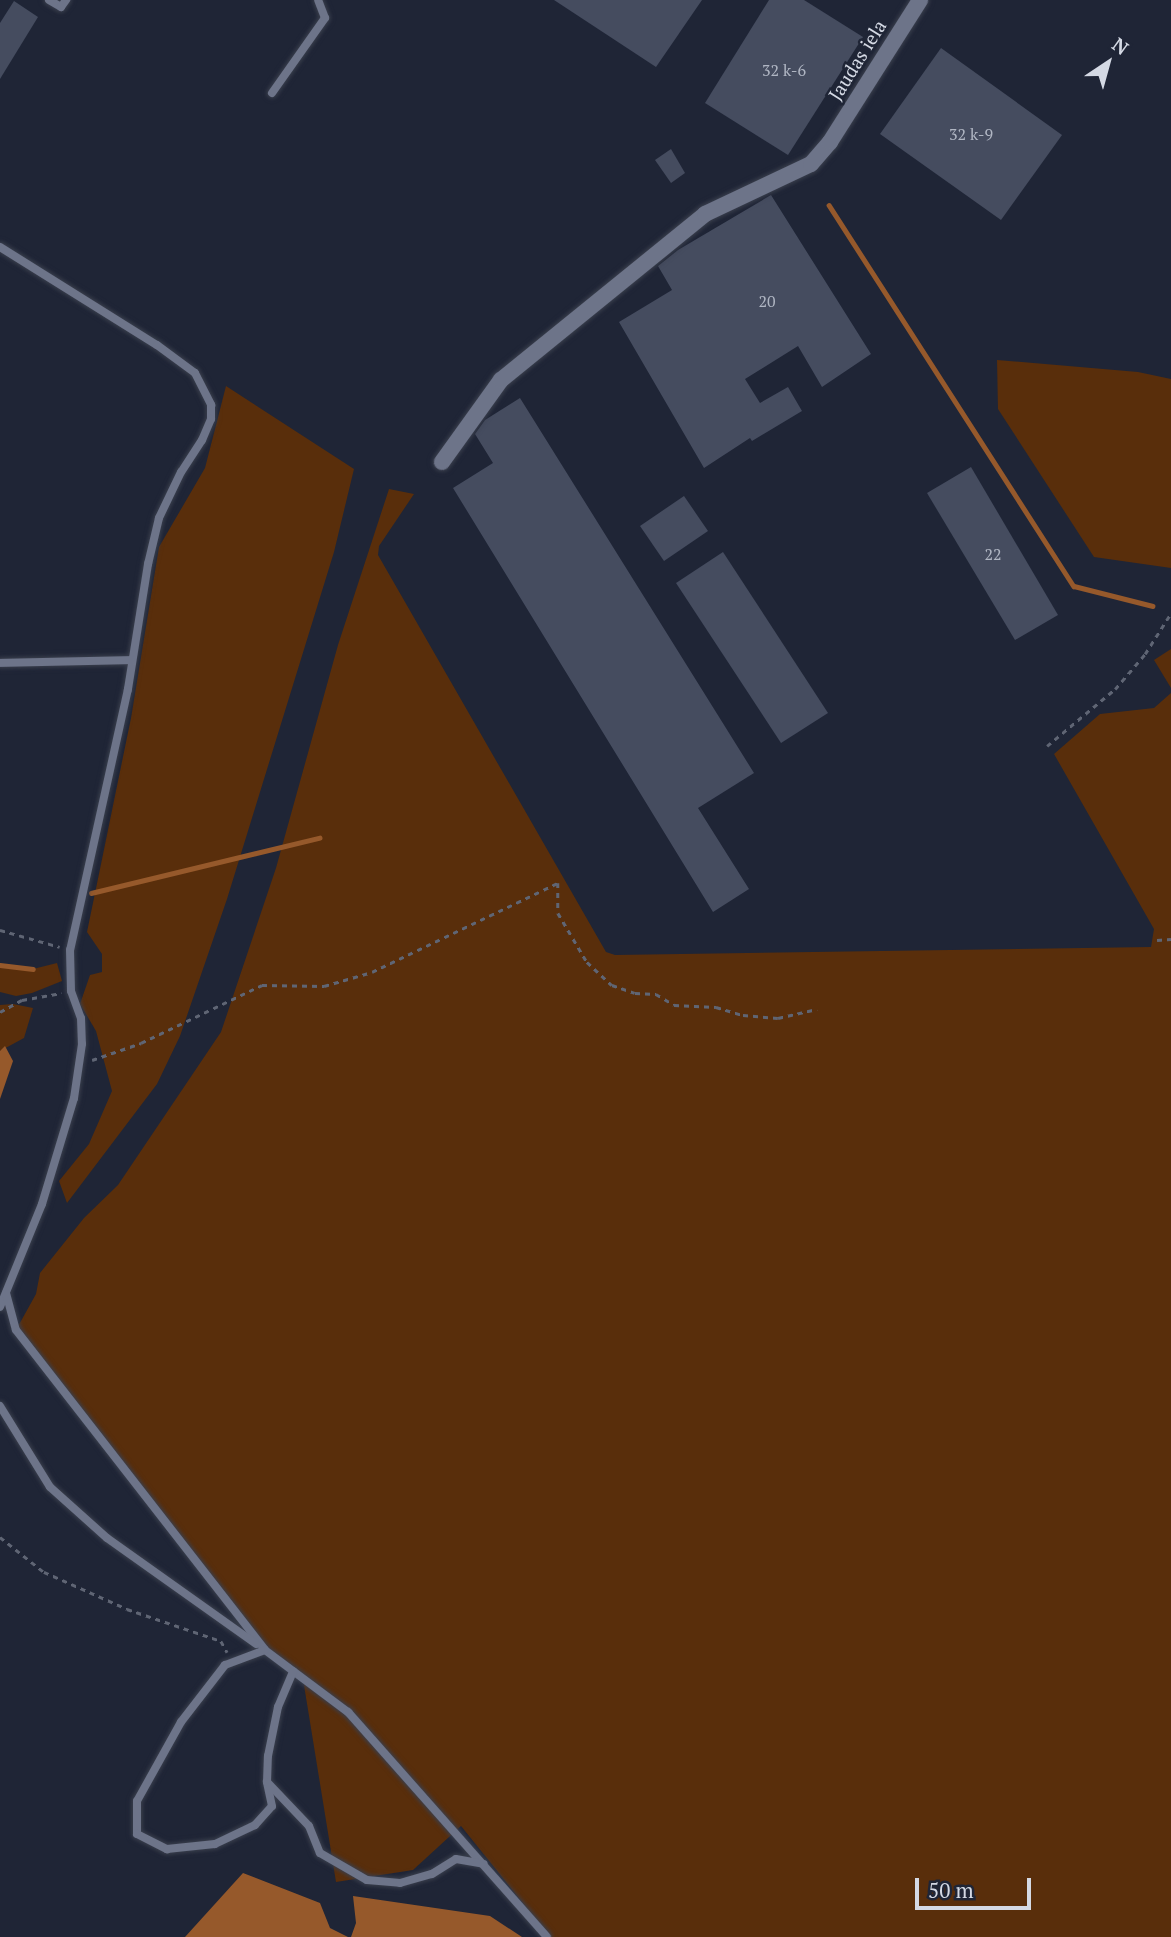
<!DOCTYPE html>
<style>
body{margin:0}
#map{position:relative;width:1171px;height:1937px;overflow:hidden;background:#1f2536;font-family:"PT Serif",serif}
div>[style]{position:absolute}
.green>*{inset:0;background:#592e0b}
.water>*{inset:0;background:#96592b}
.stream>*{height:4.5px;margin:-2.25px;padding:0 2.25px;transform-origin:2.25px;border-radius:2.25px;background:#96592b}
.building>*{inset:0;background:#454c5f}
.path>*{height:2.5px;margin-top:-1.25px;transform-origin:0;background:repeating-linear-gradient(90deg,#5f6574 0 5px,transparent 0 10px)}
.roads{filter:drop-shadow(0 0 2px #3a3f4d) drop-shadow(0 0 2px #3a3f4d)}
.service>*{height:8px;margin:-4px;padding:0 4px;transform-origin:4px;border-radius:4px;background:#6d7489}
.minor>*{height:16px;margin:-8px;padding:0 8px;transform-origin:8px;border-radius:8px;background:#6d7489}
span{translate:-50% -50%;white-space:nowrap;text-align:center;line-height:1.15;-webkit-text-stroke:5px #1f2536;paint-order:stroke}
.number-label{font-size:16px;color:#b0b6c3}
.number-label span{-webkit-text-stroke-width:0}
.street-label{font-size:19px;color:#d4d9e4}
.north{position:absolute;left:1073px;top:28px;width:70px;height:70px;-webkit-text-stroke:5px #1f2536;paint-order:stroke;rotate:36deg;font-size:19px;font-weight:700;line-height:28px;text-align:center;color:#d4d9e4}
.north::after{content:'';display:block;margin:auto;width:24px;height:32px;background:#d4d9e4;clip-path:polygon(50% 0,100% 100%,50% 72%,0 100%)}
.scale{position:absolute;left:915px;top:1878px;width:116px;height:32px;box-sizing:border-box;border:4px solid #d4d9e4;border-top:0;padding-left:9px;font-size:21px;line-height:24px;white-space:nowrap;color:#d4d9e4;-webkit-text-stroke:5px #1f2536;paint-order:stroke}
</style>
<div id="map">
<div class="green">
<i style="clip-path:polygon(997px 360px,1138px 372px,1171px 379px,1171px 568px,1094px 557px,998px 409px)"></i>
<i style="clip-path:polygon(226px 386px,354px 469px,334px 552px,227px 899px,180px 1036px,157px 1084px,67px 1203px,59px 1181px,89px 1144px,112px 1091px,96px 1031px,80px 1004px,90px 975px,102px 972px,102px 954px,87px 932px,131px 718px,159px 547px,205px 468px)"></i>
<i style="clip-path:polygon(389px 489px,414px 494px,379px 546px,378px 555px,606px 952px,615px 955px,1151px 947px,1154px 929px,1054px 754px,1100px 714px,1154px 708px,1171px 693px,1171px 1937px,550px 1937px,461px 1826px,413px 1870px,336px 1882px,303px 1679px,265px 1650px,16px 1330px,36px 1294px,40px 1273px,84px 1218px,118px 1185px,221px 1032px,276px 868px,338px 645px)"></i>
<i style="clip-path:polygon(1171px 649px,1171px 688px,1154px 660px)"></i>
<i style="clip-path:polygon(57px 963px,62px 981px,32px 993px,16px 996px,0 992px,0 965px,33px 969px)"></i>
<i style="clip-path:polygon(13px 1004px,33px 1008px,24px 1038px,0 1051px,0 1005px)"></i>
</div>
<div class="water">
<i style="clip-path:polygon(5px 1046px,13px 1061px,0 1099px,0 1051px)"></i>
<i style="clip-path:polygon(243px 1873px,320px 1903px,330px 1928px,348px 1937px,185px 1937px)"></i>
<i style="clip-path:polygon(353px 1896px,490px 1916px,522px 1937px,351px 1937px,356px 1923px)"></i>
</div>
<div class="stream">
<i style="left:829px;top:205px;width:453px;rotate:57.3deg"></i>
<i style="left:1074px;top:586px;width:81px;rotate:14.2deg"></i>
<i style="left:91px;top:893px;width:235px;rotate:-13.6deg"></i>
<i style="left:0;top:965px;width:33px;rotate:7deg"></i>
</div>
<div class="building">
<i style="clip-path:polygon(554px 0,702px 0,656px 67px)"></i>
<i style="clip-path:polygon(769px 0,804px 0,863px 37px,788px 155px,705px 103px)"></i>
<i style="clip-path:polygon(14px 1px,38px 17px,0 79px,0 23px)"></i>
<i style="clip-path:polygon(941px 48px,1062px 135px,1001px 220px,880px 134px)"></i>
<i style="clip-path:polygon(671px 149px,685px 173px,671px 183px,655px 160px)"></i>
<i style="clip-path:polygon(771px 195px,871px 354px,822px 387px,798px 346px,745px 379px,760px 403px,788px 387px,802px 411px,752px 441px,750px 438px,704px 468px,619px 322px,672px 290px,658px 266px,678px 250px)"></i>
<i style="clip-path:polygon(520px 398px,754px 773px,698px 808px,749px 889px,713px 912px,453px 488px,493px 463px,475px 434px,485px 420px)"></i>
<i style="clip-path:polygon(971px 467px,1058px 615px,1015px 640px,927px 493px)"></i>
<i style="clip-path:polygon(684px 496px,708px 531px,664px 561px,640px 526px)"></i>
<i style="clip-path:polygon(723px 552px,828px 713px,781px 743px,676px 583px)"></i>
</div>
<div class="path">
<i style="left:1047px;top:746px;width:89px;rotate:-40deg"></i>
<i style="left:1115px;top:689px;width:46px;rotate:-49.4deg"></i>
<i style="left:1145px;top:654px;width:49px;rotate:-57.6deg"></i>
<i style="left:0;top:930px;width:62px;rotate:15.8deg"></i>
<i style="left:1157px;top:940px;width:14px;rotate:-4deg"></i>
<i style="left:0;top:1012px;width:25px;rotate:-29deg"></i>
<i style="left:22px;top:1000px;width:40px;rotate:-10deg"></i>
<i style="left:92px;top:1060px;width:52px;rotate:-19.1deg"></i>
<i style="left:141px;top:1043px;width:134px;rotate:-25.6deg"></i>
<i style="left:262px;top:985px;width:62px;rotate:0.9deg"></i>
<i style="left:324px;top:986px;width:50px;rotate:-16.3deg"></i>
<i style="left:372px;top:972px;width:206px;rotate:-25.6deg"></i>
<i style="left:558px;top:883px;width:30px;rotate:90deg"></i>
<i style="left:558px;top:913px;width:57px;rotate:59.4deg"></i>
<i style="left:587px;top:962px;width:34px;rotate:43deg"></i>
<i style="left:612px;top:985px;width:24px;rotate:19deg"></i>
<i style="left:635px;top:993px;width:21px;rotate:3deg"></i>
<i style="left:656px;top:994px;width:21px;rotate:31deg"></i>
<i style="left:674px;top:1005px;width:42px;rotate:2.7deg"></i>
<i style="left:716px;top:1007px;width:28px;rotate:17deg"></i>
<i style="left:743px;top:1015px;width:35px;rotate:5deg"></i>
<i style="left:778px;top:1018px;width:40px;rotate:-13deg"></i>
<i style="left:0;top:1537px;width:56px;rotate:38.5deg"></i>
<i style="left:44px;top:1572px;width:91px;rotate:24deg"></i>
<i style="left:127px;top:1609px;width:99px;rotate:18.8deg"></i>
<i style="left:221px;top:1641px;width:13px;rotate:61deg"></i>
</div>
<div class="roads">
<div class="service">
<i style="left:49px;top:0;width:14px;rotate:30deg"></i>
<i style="left:61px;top:7px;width:9px;rotate:-54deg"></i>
<i style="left:272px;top:93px;width:92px;rotate:-54.8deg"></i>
<i style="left:325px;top:18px;width:19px;rotate:-111deg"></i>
<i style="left:0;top:247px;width:185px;rotate:32deg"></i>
<i style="left:157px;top:345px;width:47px;rotate:36.4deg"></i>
<i style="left:195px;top:373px;width:36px;rotate:63deg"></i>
<i style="left:211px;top:405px;width:14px;rotate:90deg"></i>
<i style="left:211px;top:419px;width:23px;rotate:113deg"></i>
<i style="left:202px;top:440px;width:38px;rotate:123deg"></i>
<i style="left:181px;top:472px;width:51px;rotate:115.6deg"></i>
<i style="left:159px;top:518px;width:47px;rotate:103.4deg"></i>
<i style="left:148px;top:564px;width:127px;rotate:99.1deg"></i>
<i style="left:128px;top:689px;width:267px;rotate:102.5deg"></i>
<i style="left:70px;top:950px;width:41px;rotate:88.6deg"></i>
<i style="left:71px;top:991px;width:29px;rotate:70deg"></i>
<i style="left:81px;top:1018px;width:26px;rotate:88deg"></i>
<i style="left:82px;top:1044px;width:55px;rotate:98.4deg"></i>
<i style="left:74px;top:1098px;width:111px;rotate:106.8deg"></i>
<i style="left:42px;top:1204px;width:111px;rotate:112.2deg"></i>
<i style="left:0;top:663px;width:131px;rotate:-1.3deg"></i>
<i style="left:6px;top:1293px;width:38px;rotate:75deg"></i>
<i style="left:16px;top:1330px;width:405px;rotate:52.1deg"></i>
<i style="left:265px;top:1650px;width:104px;rotate:36.8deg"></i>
<i style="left:348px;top:1712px;width:300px;rotate:48.5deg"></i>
<i style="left:0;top:1406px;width:95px;rotate:58.3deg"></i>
<i style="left:50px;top:1487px;width:76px;rotate:41.8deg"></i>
<i style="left:107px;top:1538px;width:183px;rotate:35.4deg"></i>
<i style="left:265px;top:1650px;width:43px;rotate:159.4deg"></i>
<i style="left:225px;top:1665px;width:72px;rotate:127.7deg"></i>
<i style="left:181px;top:1722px;width:90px;rotate:119.1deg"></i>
<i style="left:137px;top:1801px;width:33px;rotate:90deg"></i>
<i style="left:137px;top:1834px;width:34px;rotate:27deg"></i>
<i style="left:167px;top:1849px;width:48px;rotate:-5.9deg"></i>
<i style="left:215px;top:1844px;width:44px;rotate:-25.4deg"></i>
<i style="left:255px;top:1825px;width:25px;rotate:-48deg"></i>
<i style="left:272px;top:1806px;width:25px;rotate:-102deg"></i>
<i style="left:267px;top:1782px;width:26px;rotate:-88deg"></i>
<i style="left:268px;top:1756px;width:50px;rotate:-78.5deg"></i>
<i style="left:278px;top:1707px;width:39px;rotate:-67deg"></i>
<i style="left:268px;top:1783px;width:59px;rotate:46.4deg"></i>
<i style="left:309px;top:1826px;width:29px;rotate:68deg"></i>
<i style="left:320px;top:1853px;width:54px;rotate:29.9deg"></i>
<i style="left:367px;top:1880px;width:33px;rotate:5deg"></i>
<i style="left:400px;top:1883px;width:33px;rotate:-16deg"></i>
<i style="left:432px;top:1874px;width:28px;rotate:-32deg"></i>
<i style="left:456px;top:1859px;width:28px;rotate:10deg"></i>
</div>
<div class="minor">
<i style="left:442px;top:462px;width:101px;rotate:-54.3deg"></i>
<i style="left:501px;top:380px;width:263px;rotate:-39.1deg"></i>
<i style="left:705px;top:214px;width:117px;rotate:-25.3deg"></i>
<i style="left:811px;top:164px;width:29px;rotate:-49deg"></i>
<i style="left:830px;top:142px;width:168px;rotate:-57.6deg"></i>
</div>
</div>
<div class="number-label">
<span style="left:784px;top:70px">32 k-6</span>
<span style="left:971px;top:134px">32 k-9</span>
<span style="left:767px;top:301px">20</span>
<span style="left:993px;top:554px">22</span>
</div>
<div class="street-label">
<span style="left:857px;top:60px;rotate:-58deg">Jaudas iela</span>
</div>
<div class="north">N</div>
<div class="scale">50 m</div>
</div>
